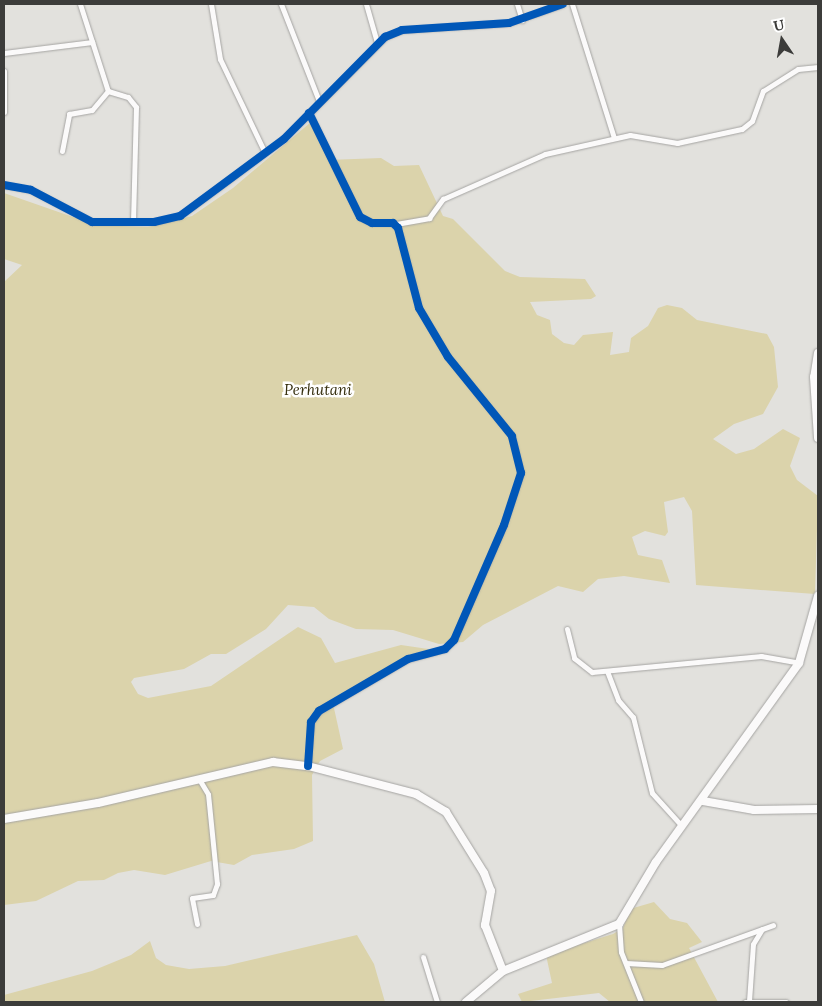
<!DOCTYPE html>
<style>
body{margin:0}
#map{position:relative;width:822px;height:1006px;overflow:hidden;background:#e2e1dd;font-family:Lora,serif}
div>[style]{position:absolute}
.green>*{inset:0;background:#dbd3ab}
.roads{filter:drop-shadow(0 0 1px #a5a4a2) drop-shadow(0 0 1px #a5a4a2)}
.street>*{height:5px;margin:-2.5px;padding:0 2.5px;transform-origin:2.5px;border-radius:2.5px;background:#fbfafa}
.secondary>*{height:8px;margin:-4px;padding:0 4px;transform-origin:4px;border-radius:4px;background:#fbfafa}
.cycleway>*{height:8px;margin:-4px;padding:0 4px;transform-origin:4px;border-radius:4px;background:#0057b8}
span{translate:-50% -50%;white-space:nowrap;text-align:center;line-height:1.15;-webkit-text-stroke:5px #fff;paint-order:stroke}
.park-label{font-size:15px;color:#362f0f;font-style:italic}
.frame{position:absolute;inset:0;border:5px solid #3c3c3a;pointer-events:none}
.north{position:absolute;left:757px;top:15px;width:50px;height:50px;-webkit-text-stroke:4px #fff;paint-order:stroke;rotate:348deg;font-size:14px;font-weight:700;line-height:20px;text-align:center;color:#3c3c3a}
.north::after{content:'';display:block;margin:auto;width:18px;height:22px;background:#3c3c3a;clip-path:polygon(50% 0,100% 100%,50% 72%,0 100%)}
</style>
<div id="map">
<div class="green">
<i style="clip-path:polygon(311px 122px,328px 160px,381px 158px,394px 166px,419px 165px,443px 216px,453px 219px,505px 271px,520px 277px,585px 279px,596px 296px,591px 299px,530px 302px,537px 315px,550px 320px,552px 334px,564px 343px,574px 345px,583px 335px,613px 332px,610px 355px,629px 352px,631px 338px,648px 326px,658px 308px,667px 305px,682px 308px,697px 320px,767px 334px,774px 347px,778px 387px,763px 414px,734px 424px,713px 439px,736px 454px,754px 449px,783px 429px,800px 438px,790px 466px,797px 480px,818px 496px,815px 594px,696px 585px,692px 511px,684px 497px,664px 502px,668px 532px,665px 536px,645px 531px,632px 537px,638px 555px,662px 560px,670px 583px,624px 576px,598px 579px,583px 592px,558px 586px,483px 625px,463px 642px,439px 644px,393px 630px,356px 629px,329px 619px,314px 607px,288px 605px,266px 629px,226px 654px,211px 654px,184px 669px,134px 678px,131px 682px,138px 694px,148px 698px,211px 686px,298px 627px,321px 638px,335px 663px,401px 645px,435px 650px,410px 655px,332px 699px,343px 749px,320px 761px,312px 775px,313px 841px,294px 849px,252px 855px,234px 865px,211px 861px,165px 875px,134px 870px,118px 873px,104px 880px,78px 881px,36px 901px,4px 905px,4px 282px,22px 265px,4px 259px,4px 193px,96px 225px,148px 227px,192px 216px,233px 188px)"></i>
<i style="clip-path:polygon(654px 902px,670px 919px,687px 923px,702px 942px,689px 948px,718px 1002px,610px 1002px,599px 993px,522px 1002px,518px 994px,552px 983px,546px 955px,613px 934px,623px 928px,630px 909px)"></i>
<i style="clip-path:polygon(357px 935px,374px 964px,385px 1002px,4px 1002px,4px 995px,92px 971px,131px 955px,150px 941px,156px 958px,166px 965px,189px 969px,225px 966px)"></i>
</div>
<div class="roads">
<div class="street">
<i style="left:80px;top:4px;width:91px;rotate:72.2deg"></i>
<i style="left:108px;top:91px;width:21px;rotate:17deg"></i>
<i style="left:128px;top:97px;width:13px;rotate:51deg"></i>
<i style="left:136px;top:107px;width:115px;rotate:91.5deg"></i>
<i style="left:211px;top:4px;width:56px;rotate:80.7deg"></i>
<i style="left:220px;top:59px;width:104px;rotate:64.4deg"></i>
<i style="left:281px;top:4px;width:104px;rotate:68.6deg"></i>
<i style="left:366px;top:4px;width:40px;rotate:74deg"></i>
<i style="left:517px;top:4px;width:17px;rotate:73deg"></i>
<i style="left:572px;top:4px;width:140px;rotate:72.6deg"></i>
<i style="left:4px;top:53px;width:89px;rotate:-7.1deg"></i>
<i style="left:4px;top:71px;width:41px;rotate:90deg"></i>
<i style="left:62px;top:151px;width:38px;rotate:-79deg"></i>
<i style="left:69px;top:114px;width:23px;rotate:-10deg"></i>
<i style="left:92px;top:110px;width:25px;rotate:-50deg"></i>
<i style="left:4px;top:185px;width:27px;rotate:10deg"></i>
<i style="left:31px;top:190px;width:69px;rotate:27.7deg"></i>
<i style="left:92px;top:222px;width:62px"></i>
<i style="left:154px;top:222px;width:27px;rotate:-13deg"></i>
<i style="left:180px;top:216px;width:129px;rotate:-36.5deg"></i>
<i style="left:284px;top:139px;width:144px;rotate:-45.3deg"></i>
<i style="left:385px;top:37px;width:18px;rotate:-22deg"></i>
<i style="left:402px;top:30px;width:107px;rotate:-3.7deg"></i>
<i style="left:509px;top:23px;width:57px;rotate:-19.4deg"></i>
<i style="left:396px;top:224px;width:34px;rotate:-10deg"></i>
<i style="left:429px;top:218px;width:24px;rotate:-54deg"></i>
<i style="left:443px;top:199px;width:111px;rotate:-23.8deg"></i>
<i style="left:545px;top:154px;width:87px;rotate:-12.6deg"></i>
<i style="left:630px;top:135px;width:48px;rotate:9.7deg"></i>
<i style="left:677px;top:143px;width:66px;rotate:-12.2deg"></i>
<i style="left:742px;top:129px;width:13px;rotate:-39deg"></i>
<i style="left:752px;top:121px;width:32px;rotate:-70deg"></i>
<i style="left:763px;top:91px;width:41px;rotate:-32.2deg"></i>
<i style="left:798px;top:69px;width:20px;rotate:-6deg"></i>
<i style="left:567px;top:629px;width:30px;rotate:76deg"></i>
<i style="left:574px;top:658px;width:23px;rotate:38deg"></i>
<i style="left:592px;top:672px;width:170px;rotate:-5.4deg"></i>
<i style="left:761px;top:656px;width:39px;rotate:10deg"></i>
<i style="left:607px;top:671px;width:31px;rotate:69deg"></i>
<i style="left:618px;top:700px;width:23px;rotate:49deg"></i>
<i style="left:633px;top:717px;width:78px;rotate:76deg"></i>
<i style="left:652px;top:793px;width:43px;rotate:47.8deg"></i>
<i style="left:308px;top:766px;width:44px;rotate:-86.1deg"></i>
<i style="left:311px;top:722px;width:14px;rotate:-54deg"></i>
<i style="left:319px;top:711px;width:103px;rotate:-30.3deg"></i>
<i style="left:408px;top:659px;width:38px;rotate:-15deg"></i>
<i style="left:445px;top:649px;width:13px;rotate:-45deg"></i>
<i style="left:454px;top:640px;width:125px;rotate:-66.5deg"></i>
<i style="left:504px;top:525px;width:55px;rotate:-71.9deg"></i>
<i style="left:521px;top:473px;width:38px;rotate:-104deg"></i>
<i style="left:512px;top:436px;width:102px;rotate:-129deg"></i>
<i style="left:448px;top:357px;width:57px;rotate:-120.6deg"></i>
<i style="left:419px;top:308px;width:83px;rotate:-104.7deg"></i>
<i style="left:398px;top:228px;width:7px;rotate:-135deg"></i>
<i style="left:393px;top:223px;width:21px;rotate:180deg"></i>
<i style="left:372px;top:223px;width:13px;rotate:-153deg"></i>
<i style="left:360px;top:217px;width:116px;rotate:-116.1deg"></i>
<i style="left:197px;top:924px;width:26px;rotate:-101deg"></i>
<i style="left:192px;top:898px;width:21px;rotate:-8deg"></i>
<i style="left:213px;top:895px;width:12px;rotate:-70deg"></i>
<i style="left:217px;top:884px;width:90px;rotate:-95.7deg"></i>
<i style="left:208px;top:794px;width:17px;rotate:-121deg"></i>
<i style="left:619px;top:924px;width:28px;rotate:86deg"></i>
<i style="left:621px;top:952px;width:54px;rotate:68.2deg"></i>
<i style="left:423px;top:957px;width:47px;rotate:72.7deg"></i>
<i style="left:626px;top:963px;width:36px;rotate:3deg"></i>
<i style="left:662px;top:965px;width:118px;rotate:-19.8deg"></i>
<i style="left:749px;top:1001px;width:57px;rotate:-86deg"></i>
<i style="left:753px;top:944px;width:17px;rotate:-59deg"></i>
<i style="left:745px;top:1002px;width:41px"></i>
</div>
<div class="secondary">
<i style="left:818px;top:353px;width:24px;rotate:99deg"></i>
<i style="left:814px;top:377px;width:61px;rotate:86.2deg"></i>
<i style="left:703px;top:801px;width:52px;rotate:10deg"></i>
<i style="left:754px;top:810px;width:64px;rotate:-0.9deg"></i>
<i style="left:4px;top:819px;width:95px;rotate:-9.7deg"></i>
<i style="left:98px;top:803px;width:180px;rotate:-13.2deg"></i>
<i style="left:273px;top:762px;width:35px;rotate:7deg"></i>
<i style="left:308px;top:766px;width:112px;rotate:14.5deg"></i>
<i style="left:416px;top:794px;width:35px;rotate:31deg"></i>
<i style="left:446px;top:812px;width:72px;rotate:58.1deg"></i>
<i style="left:484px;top:873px;width:19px;rotate:69deg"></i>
<i style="left:491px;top:891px;width:35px;rotate:100deg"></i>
<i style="left:485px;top:925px;width:49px;rotate:68.6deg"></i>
<i style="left:466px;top:1002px;width:48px;rotate:-40deg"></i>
<i style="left:503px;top:971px;width:125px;rotate:-22.1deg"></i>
<i style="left:619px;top:924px;width:72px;rotate:-59.2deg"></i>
<i style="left:656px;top:862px;width:245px;rotate:-54.3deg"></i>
<i style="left:799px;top:663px;width:70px;rotate:-74.2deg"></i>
</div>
</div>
<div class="cycleway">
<i style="left:4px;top:185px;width:27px;rotate:10deg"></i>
<i style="left:31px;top:190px;width:69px;rotate:27.7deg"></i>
<i style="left:92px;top:222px;width:62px"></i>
<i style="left:154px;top:222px;width:27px;rotate:-13deg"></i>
<i style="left:180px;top:216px;width:129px;rotate:-36.5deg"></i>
<i style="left:284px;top:139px;width:144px;rotate:-45.3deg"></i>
<i style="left:385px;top:37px;width:18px;rotate:-22deg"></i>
<i style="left:402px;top:30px;width:107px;rotate:-3.7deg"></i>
<i style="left:509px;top:23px;width:57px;rotate:-19.4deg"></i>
<i style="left:308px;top:766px;width:44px;rotate:-86.1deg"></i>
<i style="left:311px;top:722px;width:14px;rotate:-54deg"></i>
<i style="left:319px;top:711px;width:103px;rotate:-30.3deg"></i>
<i style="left:408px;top:659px;width:38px;rotate:-15deg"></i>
<i style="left:445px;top:649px;width:13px;rotate:-45deg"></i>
<i style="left:454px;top:640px;width:125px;rotate:-66.5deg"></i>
<i style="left:504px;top:525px;width:55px;rotate:-71.9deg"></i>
<i style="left:521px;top:473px;width:38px;rotate:-104deg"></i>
<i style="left:512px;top:436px;width:102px;rotate:-129deg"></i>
<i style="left:448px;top:357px;width:57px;rotate:-120.6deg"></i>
<i style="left:419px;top:308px;width:83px;rotate:-104.7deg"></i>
<i style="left:398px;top:228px;width:7px;rotate:-135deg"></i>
<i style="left:393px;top:223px;width:21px;rotate:180deg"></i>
<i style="left:372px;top:223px;width:13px;rotate:-153deg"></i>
<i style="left:360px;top:217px;width:116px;rotate:-116.1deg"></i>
</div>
<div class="park-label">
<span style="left:318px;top:390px">Perhutani</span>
</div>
<div class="frame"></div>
<div class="north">U</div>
</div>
